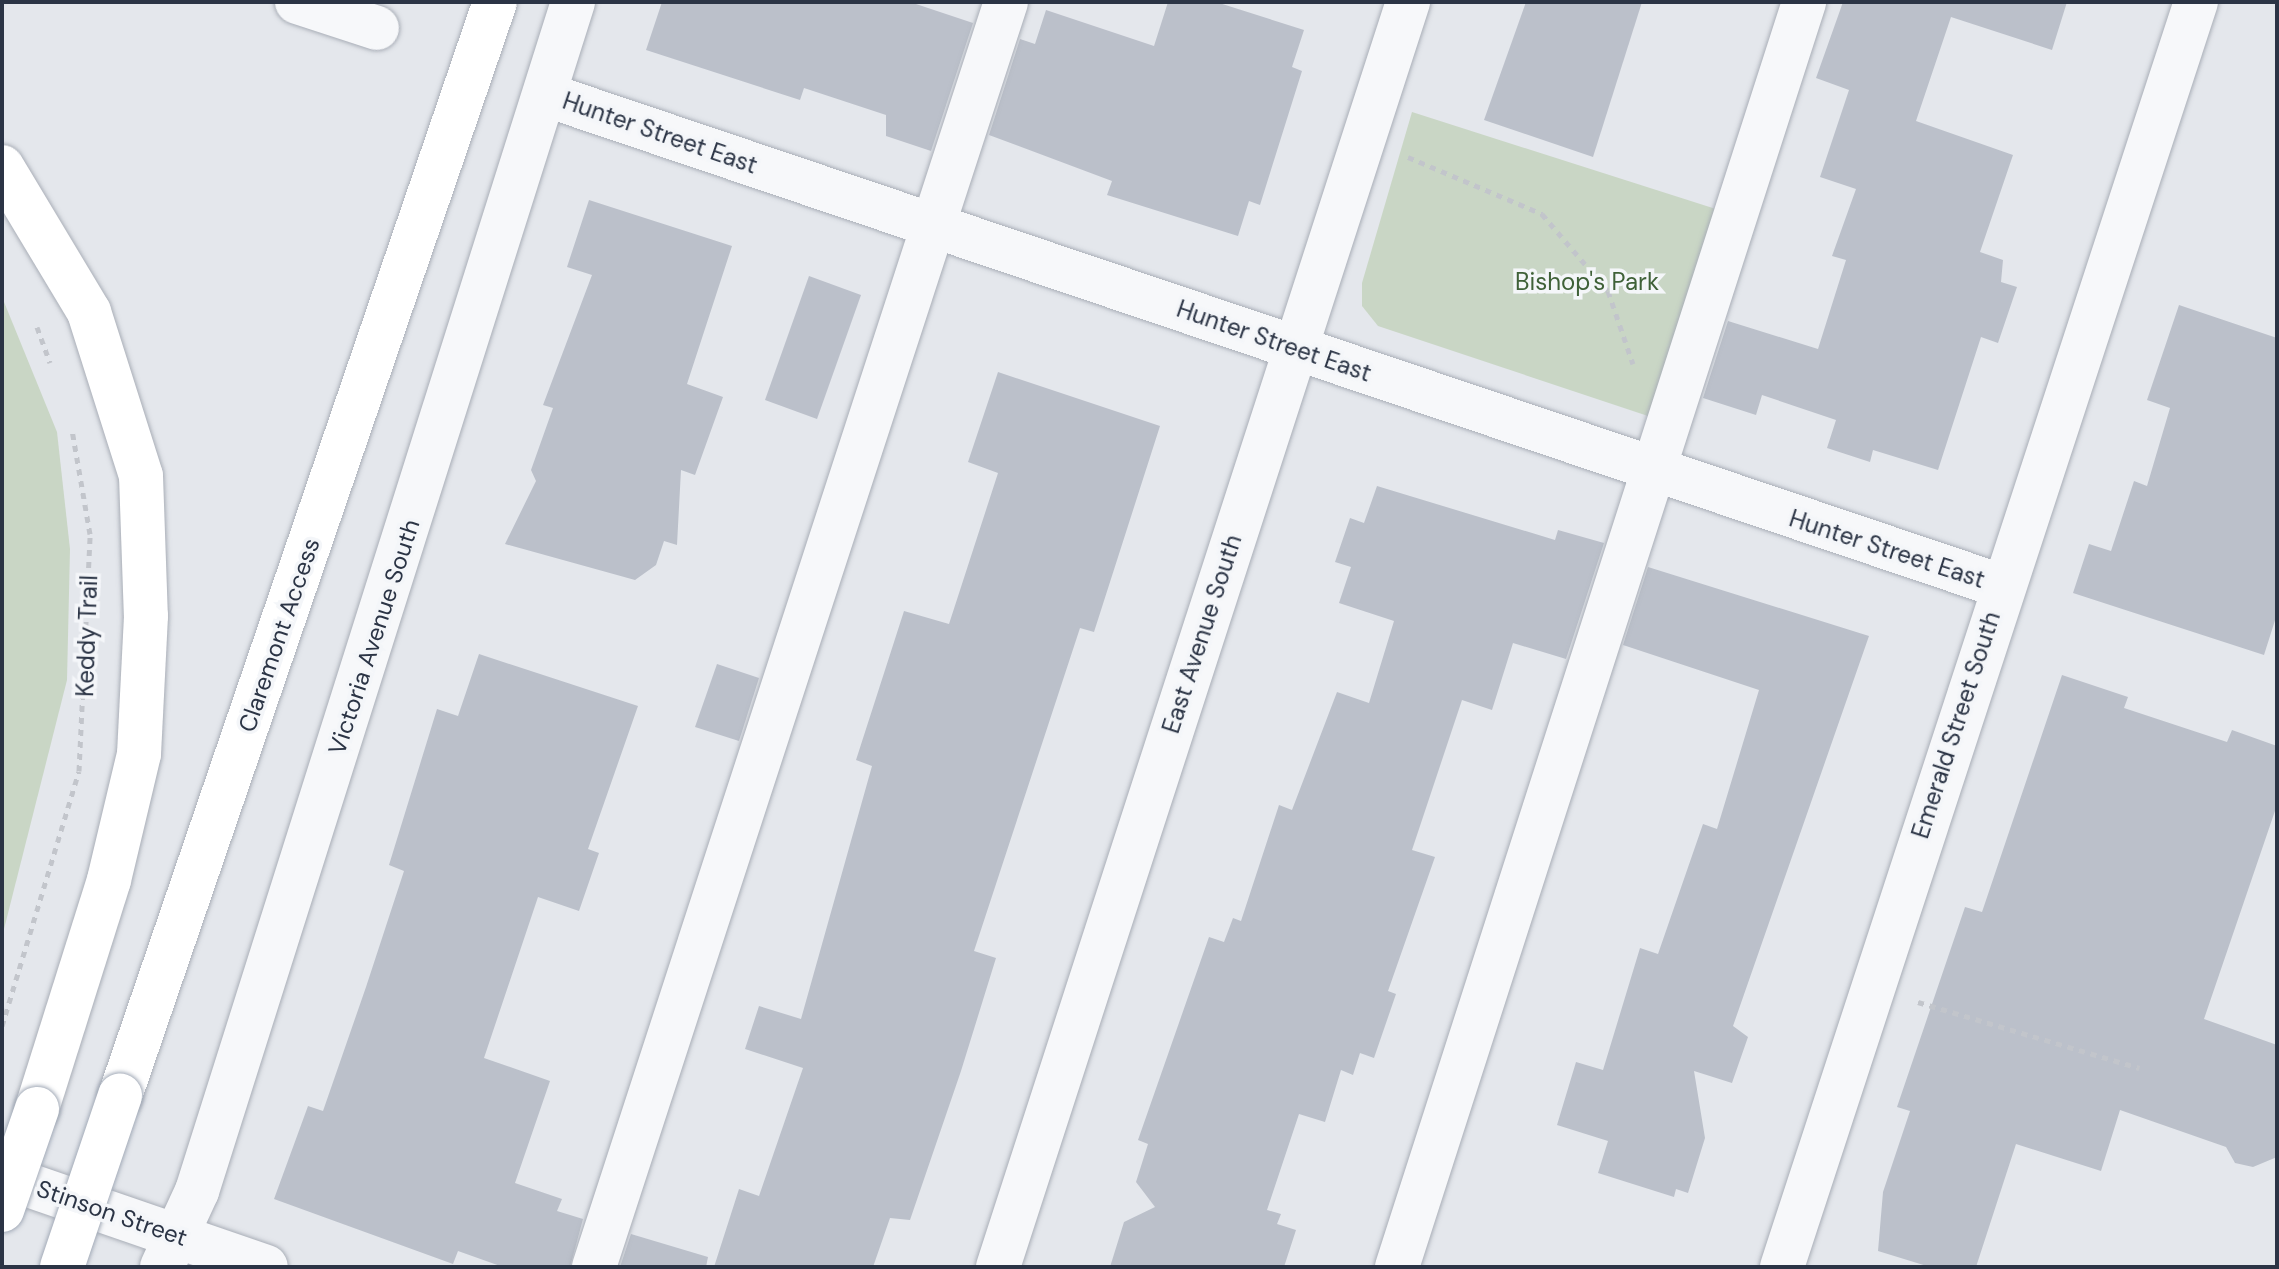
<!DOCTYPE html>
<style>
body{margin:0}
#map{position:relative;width:2279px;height:1269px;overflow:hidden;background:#e4e7ec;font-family:"DM Sans",sans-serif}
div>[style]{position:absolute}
.green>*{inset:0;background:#c9d6c5}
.building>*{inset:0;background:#bbc0ca}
.path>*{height:5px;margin-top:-2.5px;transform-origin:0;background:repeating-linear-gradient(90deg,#c2c5cb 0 6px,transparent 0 12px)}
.roads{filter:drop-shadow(0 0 2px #a9aeb7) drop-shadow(0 0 2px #a9aeb7)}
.minor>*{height:44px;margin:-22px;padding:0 22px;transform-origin:22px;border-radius:22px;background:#f7f8fa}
.major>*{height:44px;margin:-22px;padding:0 22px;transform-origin:22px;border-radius:22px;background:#fff}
.bridges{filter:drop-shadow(0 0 2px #a3abb8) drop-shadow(0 0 2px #a3abb8)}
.major-bridge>*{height:44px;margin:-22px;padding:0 22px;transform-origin:22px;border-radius:22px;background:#fff}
span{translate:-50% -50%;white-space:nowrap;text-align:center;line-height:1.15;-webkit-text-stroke:7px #f4f6f9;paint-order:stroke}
.street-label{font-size:24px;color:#2b3445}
.park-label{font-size:24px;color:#3f6138}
.frame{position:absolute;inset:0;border:4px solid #2b3445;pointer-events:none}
</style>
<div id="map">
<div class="green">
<i style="clip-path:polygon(1412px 112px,1719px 210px,1660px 420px,1378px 326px,1362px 306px,1362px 283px)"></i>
<i style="clip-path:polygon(2px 297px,57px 432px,70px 549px,67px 680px,2px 937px)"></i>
</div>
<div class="building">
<i style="clip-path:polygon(662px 2px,910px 2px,973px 23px,931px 151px,886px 136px,886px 115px,804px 88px,800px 100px,646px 50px)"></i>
<i style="clip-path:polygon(1168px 2px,1216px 2px,1304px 30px,1292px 67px,1302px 71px,1260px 205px,1249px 201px,1238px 236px,1107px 195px,1112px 181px,989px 135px,1020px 39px,1035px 44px,1046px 10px,1154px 46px)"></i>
<i style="clip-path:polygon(1526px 2px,1642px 2px,1593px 157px,1484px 120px)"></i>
<i style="clip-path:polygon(1843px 2px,2067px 2px,2052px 50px,1951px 17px,1916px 121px,2013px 155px,1980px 252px,2003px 260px,2001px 282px,2017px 287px,1998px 343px,1981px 337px,1938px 470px,1873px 450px,1870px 462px,1827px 448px,1836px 420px,1762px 395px,1756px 415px,1703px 398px,1728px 321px,1818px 349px,1846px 260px,1832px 256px,1856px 189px,1820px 177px,1849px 90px,1816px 78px)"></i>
<i style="clip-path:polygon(589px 200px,732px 246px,687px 384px,723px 397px,695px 475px,681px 470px,677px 545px,664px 541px,656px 565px,635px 580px,505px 544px,536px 481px,531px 470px,553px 408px,543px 405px,592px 275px,567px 267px)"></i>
<i style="clip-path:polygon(809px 276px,861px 295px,817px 419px,765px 400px)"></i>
<i style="clip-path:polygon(2179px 305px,2277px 338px,2277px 614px,2264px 655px,2073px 593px,2089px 544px,2111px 551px,2134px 481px,2147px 486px,2170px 408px,2147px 400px)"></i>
<i style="clip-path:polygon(998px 372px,1160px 426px,1094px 632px,1080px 628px,974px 951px,996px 958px,961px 1071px,910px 1220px,890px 1218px,873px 1267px,714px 1267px,739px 1189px,759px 1196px,803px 1068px,745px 1049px,759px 1006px,801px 1019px,872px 766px,856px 760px,904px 611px,949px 624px,998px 473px,968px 462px)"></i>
<i style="clip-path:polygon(1377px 486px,1555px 540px,1558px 530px,1604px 543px,1566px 659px,1513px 643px,1492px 710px,1462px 700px,1412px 850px,1435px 857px,1388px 991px,1396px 994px,1374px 1058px,1360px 1053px,1353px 1075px,1341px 1070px,1325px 1122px,1299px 1114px,1267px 1210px,1281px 1214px,1277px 1224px,1296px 1230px,1284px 1267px,1110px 1267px,1124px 1222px,1155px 1207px,1136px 1182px,1148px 1144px,1138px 1140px,1209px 937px,1224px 942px,1233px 918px,1241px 921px,1279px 805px,1292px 810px,1337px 692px,1369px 703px,1394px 621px,1339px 603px,1351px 567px,1335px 562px,1350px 518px,1364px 523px)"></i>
<i style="clip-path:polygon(1648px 567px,1869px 636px,1733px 1026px,1748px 1037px,1732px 1083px,1694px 1071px,1705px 1138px,1688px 1193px,1676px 1189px,1674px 1197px,1598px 1173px,1608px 1141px,1557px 1125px,1576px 1062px,1603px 1070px,1640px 948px,1658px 954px,1703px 824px,1717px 829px,1759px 690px,1623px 645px)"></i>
<i style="clip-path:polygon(479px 654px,638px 706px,588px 849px,599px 853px,579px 911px,538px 897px,484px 1058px,550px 1081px,515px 1183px,562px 1199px,557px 1211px,583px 1219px,570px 1267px,503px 1267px,458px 1251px,453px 1264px,274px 1199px,308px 1106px,323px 1111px,366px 987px,404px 871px,389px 865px,437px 709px,458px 716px)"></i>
<i style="clip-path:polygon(717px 664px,759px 678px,739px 741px,695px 727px)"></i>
<i style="clip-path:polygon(2062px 675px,2128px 697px,2124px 708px,2227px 742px,2232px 730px,2277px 746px,2277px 805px,2204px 1019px,2277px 1045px,2277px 1157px,2253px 1167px,2235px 1163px,2226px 1147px,2120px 1110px,2101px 1171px,2016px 1144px,1976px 1267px,1930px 1267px,1878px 1251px,1883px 1192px,1910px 1111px,1897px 1107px,1965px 907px,1982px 912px)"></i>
<i style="clip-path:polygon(631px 1234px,708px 1257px,706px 1267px,620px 1267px)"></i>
</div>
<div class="path">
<i style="left:1408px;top:157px;width:146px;rotate:23deg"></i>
<i style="left:1542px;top:214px;width:101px;rotate:49.4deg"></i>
<i style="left:1608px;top:291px;width:77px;rotate:71.1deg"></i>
<i style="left:37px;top:327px;width:38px;rotate:70deg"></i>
<i style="left:1918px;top:1002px;width:231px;rotate:16.6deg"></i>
<i style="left:2px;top:1026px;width:266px;rotate:-73.2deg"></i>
<i style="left:79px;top:771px;width:237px;rotate:-87.3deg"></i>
<i style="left:90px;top:534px;width:106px;rotate:-99.8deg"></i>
</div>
<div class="roads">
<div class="minor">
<i style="left:297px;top:2px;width:84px;rotate:18deg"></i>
<i style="left:547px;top:95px;width:1535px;rotate:18.66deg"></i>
<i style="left:2px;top:1176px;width:279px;rotate:19deg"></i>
<i style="left:162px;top:1267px;width:84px;rotate:-65.3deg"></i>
<i style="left:197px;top:1191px;width:1247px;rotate:-72.45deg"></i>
<i style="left:594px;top:1267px;width:1330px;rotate:-71.96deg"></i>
<i style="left:998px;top:1267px;width:1330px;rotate:-72.04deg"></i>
<i style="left:1397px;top:1267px;width:1329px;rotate:-72.16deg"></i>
<i style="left:1782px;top:1267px;width:1331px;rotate:-71.88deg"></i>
</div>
<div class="major">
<i style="left:2px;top:167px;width:169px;rotate:59deg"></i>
<i style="left:89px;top:312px;width:172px;rotate:72.4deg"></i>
<i style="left:141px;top:476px;width:140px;rotate:88deg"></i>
<i style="left:146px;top:616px;width:138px;rotate:92.9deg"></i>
<i style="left:139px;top:754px;width:130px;rotate:103.4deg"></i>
<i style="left:109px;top:880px;width:240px;rotate:107.5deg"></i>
<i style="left:120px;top:1096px;width:1156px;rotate:-71.08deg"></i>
</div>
</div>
<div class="bridges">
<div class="major-bridge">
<i style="left:2px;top:1210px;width:107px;rotate:-70.9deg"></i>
<i style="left:62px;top:1267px;width:181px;rotate:-71.3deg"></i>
</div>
</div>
<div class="street-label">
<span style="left:660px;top:133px;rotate:19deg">Hunter Street East</span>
<span style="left:1274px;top:341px;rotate:19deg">Hunter Street East</span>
<span style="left:1887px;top:549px;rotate:18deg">Hunter Street East</span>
<span style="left:1202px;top:634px;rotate:-72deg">East Avenue South</span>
<span style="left:279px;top:635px;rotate:-71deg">Claremont Access</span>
<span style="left:87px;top:636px;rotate:-88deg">Keddy Trail</span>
<span style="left:374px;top:637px;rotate:-72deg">Victoria Avenue South</span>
<span style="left:1956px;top:725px;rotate:-72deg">Emerald Street South</span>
<span style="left:112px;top:1213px;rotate:19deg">Stinson Street</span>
</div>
<div class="park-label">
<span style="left:1587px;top:282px">Bishop's Park</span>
</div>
<div class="frame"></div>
</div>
